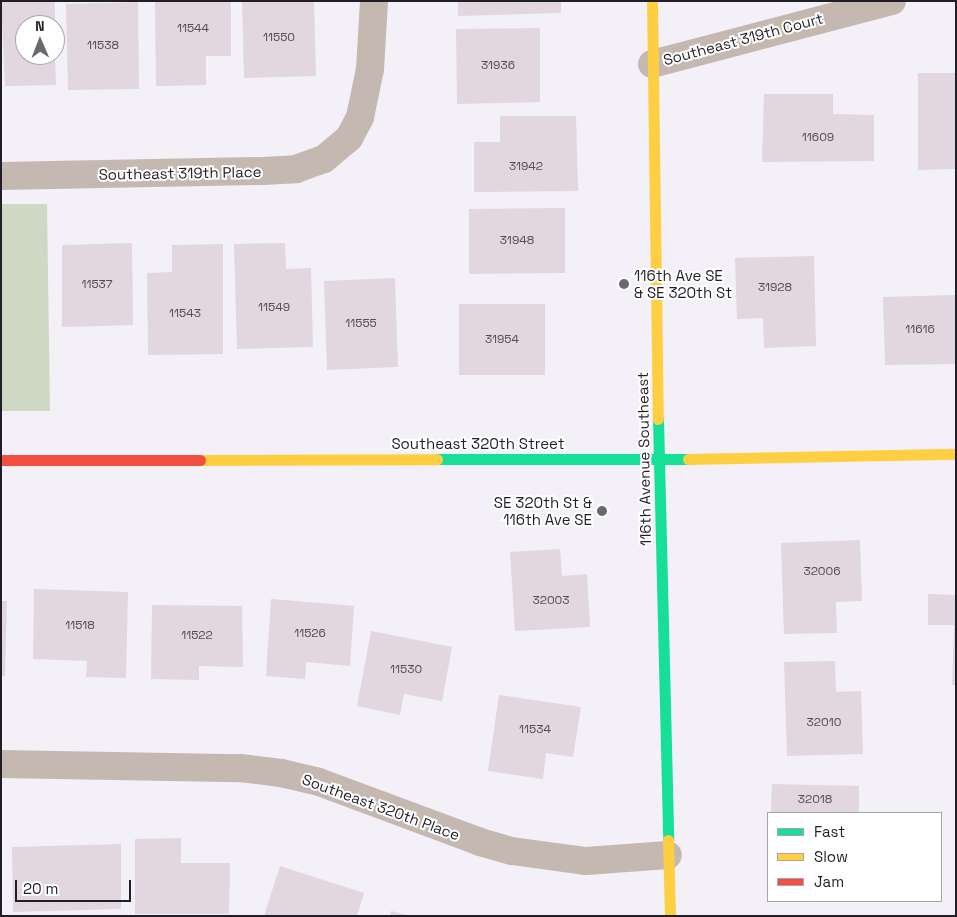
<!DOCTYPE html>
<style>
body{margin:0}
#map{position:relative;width:957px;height:917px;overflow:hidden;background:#f3f0f8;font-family:"Space Grotesk",sans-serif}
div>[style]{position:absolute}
.green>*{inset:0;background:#cfd8c4}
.building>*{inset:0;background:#e2d6df}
.street>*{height:28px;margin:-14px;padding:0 14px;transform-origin:14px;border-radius:14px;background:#c4b8b1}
.fast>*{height:11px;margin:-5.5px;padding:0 5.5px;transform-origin:5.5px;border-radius:5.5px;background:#16e098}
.slow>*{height:11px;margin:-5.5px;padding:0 5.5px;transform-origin:5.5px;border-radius:5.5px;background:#ffcf43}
.jam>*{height:11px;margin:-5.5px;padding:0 5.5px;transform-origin:5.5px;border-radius:5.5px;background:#f24e42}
.dots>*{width:14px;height:14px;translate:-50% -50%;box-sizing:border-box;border:2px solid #fff;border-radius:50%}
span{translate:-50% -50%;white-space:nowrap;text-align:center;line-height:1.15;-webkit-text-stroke:4px #fff;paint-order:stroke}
.number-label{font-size:12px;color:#534d56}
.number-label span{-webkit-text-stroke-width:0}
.street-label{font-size:15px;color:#221e27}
.poi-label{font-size:15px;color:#221e27}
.left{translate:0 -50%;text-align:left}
.right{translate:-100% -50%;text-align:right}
.frame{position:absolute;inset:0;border:2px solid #221e27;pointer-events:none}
.legend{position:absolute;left:767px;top:812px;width:175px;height:90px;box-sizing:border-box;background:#fff;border:1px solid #a7a5a9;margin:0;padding:6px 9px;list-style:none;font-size:15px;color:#221e27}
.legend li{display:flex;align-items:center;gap:10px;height:25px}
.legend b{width:25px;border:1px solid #a7a5a9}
.north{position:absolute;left:15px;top:15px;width:50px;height:50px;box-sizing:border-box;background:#fff;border:1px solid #a7a5a9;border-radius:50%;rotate:359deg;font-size:14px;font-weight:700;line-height:20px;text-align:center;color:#221e27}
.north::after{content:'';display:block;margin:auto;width:18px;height:22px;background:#6b6870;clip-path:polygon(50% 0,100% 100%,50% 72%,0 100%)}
.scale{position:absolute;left:15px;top:880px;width:116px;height:22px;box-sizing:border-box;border:2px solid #221e27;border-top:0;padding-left:6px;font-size:15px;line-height:18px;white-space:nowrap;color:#221e27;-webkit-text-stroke:4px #fff;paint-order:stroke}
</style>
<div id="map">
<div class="green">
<i style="clip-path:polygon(1px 204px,47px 204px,50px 411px,1px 411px)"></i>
</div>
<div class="building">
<i style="clip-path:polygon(1px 1px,55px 1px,55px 25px,25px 25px,25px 55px,55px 55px,56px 85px,5px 86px)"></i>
<i style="clip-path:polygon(155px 1px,231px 1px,231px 56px,206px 56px,206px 85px,156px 86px)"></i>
<i style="clip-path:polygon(242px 1px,314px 1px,316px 76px,244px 78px)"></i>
<i style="clip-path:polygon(458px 1px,561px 1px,561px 13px,458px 16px)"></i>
<i style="clip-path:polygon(138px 2px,139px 89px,68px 90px,66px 4px)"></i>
<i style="clip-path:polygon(540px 28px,540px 102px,457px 104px,456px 29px)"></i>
<i style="clip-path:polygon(918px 73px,956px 73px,956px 169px,918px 170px)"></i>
<i style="clip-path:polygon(764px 94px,833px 94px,833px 114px,874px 115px,874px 161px,762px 162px)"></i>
<i style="clip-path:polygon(500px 116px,576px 116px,578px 191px,474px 192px,474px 142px,500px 142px)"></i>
<i style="clip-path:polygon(565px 208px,565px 273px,469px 274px,469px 209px)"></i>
<i style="clip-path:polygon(132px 243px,133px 325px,62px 327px,62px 245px)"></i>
<i style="clip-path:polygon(285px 243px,286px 269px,311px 268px,313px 347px,237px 349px,234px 244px)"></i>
<i style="clip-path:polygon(223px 244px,223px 354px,148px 355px,147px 273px,172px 272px,172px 245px)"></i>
<i style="clip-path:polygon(814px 256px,816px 346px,764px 348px,763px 318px,737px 319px,735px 258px)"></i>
<i style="clip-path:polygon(395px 278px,398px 367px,327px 370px,324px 281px)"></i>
<i style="clip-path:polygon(956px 295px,956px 364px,885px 365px,883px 297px)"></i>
<i style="clip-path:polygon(459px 304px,545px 304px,545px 375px,459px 375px)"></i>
<i style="clip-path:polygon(860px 540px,862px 601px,836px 602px,837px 633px,784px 634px,781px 543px)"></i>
<i style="clip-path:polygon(560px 549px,562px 576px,587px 574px,590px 627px,515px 631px,510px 552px)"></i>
<i style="clip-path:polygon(34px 589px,128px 592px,126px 678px,86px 677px,87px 661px,33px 659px)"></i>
<i style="clip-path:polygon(928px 594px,956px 595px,956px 685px,952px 685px,954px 625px,928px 625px)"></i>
<i style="clip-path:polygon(271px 599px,354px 606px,350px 666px,306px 662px,305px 679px,266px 676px)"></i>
<i style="clip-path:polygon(1px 601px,7px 601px,5px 676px,1px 675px)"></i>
<i style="clip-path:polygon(152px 605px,242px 606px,243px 667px,199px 666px,199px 680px,151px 679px)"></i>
<i style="clip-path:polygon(371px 631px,452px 647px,442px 701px,404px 694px,400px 715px,357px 706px)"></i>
<i style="clip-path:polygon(835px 661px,836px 692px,861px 691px,863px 754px,787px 756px,784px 662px)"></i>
<i style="clip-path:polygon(499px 695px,581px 707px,573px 757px,546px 753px,543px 779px,488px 771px)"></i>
<i style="clip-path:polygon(772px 784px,859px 786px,859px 813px,771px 813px)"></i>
<i style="clip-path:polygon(181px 838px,181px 863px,230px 863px,229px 914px,135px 914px,135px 839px)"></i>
<i style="clip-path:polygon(121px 844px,121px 909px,13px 912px,12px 847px)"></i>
<i style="clip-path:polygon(280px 866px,364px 893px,357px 916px,264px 916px)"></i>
<i style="clip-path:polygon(391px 911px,408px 915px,408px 916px,390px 916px)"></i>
</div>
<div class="street">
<i style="left:652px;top:64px;width:248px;rotate:-14.7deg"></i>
<i style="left:1px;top:176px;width:262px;rotate:-1.1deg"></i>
<i style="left:263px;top:171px;width:33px;rotate:-3deg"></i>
<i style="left:296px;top:169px;width:30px;rotate:-20deg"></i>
<i style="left:324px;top:159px;width:33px;rotate:-40deg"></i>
<i style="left:349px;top:138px;width:24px;rotate:-62deg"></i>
<i style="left:360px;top:117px;width:49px;rotate:-78.2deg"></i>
<i style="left:370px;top:69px;width:68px;rotate:-86.6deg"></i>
<i style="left:1px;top:764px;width:239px;rotate:1deg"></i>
<i style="left:240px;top:768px;width:41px;rotate:7deg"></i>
<i style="left:281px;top:773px;width:39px;rotate:13deg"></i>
<i style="left:319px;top:782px;width:172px;rotate:20.4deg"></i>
<i style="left:480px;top:842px;width:33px;rotate:16deg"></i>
<i style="left:512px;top:851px;width:75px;rotate:7.7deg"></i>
<i style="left:586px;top:861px;width:82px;rotate:-4.2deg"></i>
</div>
<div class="fast">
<i style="left:658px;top:419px;width:421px;rotate:88.6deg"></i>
<i style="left:437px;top:459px;width:251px"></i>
</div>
<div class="slow">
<i style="left:652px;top:1px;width:418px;rotate:89.2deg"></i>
<i style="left:688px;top:459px;width:268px;rotate:-1.1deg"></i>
<i style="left:200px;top:460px;width:237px;rotate:-0.2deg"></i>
<i style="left:668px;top:840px;width:76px;rotate:88.5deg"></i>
</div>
<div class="jam">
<i style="left:1px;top:460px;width:199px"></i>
</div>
<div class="dots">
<i style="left:624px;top:284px;background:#6b6870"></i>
<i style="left:602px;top:511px;background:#6b6870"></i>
</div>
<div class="number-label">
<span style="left:193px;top:29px">11544</span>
<span style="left:279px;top:38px">11550</span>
<span style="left:103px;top:46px">11538</span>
<span style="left:498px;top:66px">31936</span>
<span style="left:818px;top:138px">11609</span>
<span style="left:526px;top:167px">31942</span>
<span style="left:517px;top:241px">31948</span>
<span style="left:97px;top:285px">11537</span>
<span style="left:775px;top:288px">31928</span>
<span style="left:274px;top:308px">11549</span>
<span style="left:185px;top:314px">11543</span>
<span style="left:361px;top:324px">11555</span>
<span style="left:920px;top:330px">11616</span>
<span style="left:502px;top:340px">31954</span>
<span style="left:822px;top:572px">32006</span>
<span style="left:551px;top:601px">32003</span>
<span style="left:80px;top:626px">11518</span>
<span style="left:310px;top:634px">11526</span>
<span style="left:197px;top:636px">11522</span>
<span style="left:406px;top:670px">11530</span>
<span style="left:824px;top:723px">32010</span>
<span style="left:535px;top:730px">11534</span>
<span style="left:815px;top:800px">32018</span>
</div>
<div class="street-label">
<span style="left:743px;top:39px;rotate:-15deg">Southeast 319th Court</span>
<span style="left:180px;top:173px;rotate:-1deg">Southeast 319th Place</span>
<span style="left:478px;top:444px">Southeast 320th Street</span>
<span style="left:644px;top:459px;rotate:-91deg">116th Avenue Southeast</span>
<span style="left:381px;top:807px;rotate:20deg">Southeast 320th Place</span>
</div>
<div class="poi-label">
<span class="left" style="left:634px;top:284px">116th Ave SE<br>&amp; SE 320th St</span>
<span class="right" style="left:592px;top:511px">SE 320th St &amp;<br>116th Ave SE</span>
</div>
<div class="frame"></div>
<ul class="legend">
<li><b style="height:6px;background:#16e098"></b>Fast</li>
<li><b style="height:6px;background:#ffcf43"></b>Slow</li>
<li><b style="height:6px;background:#f24e42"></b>Jam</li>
</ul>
<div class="north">N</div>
<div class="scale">20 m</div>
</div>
